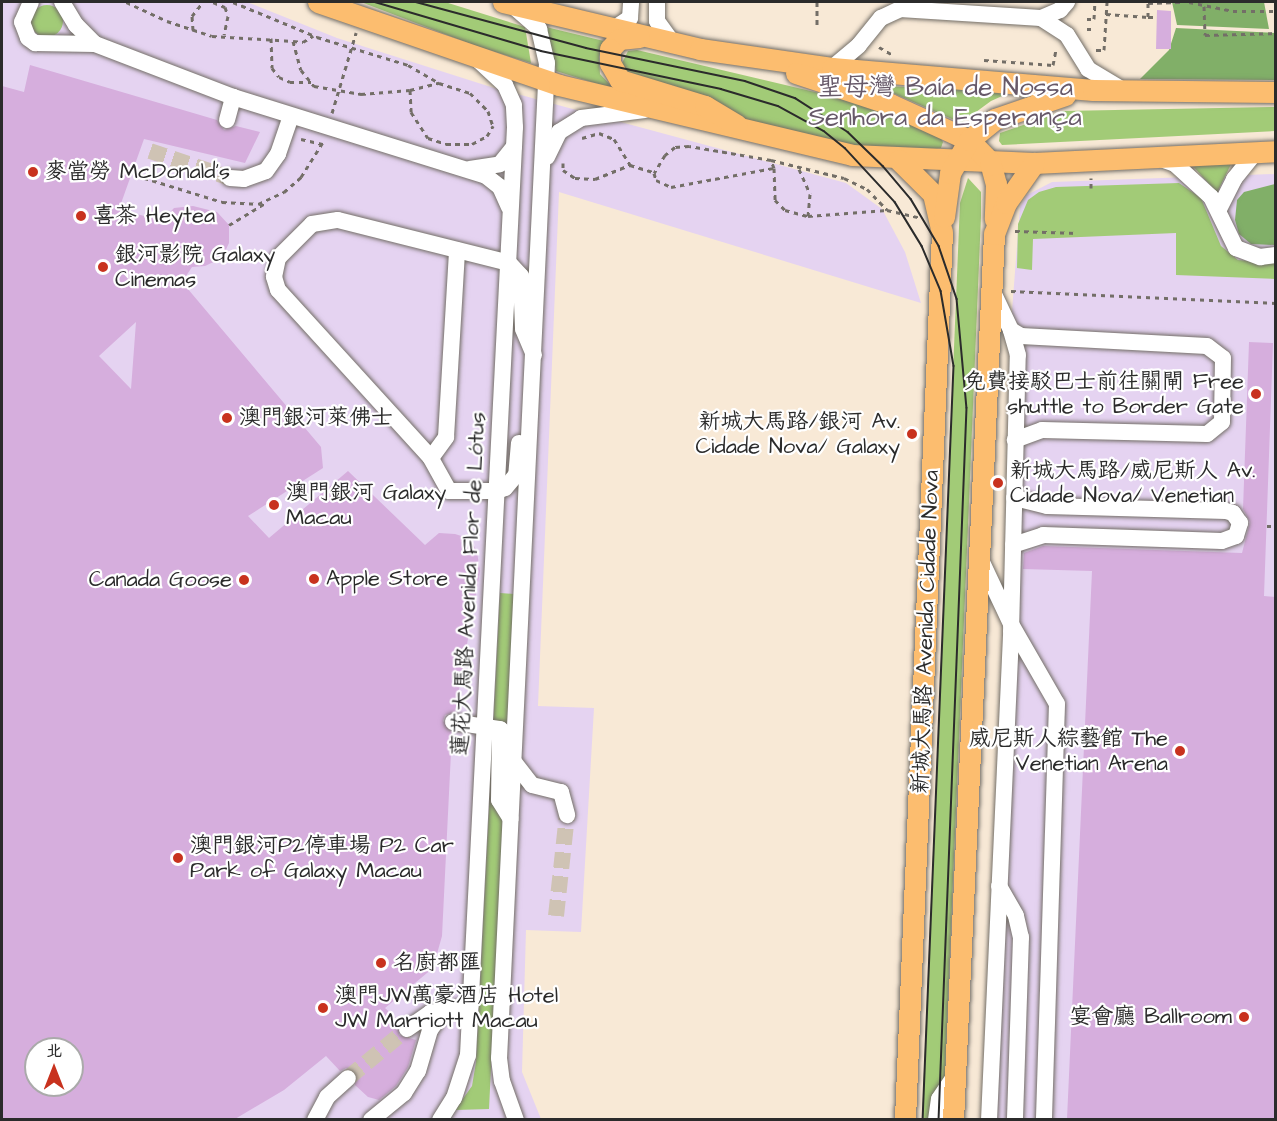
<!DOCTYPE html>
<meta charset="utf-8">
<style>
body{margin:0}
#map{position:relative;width:1277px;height:1121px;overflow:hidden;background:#f8e9d6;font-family:"Architects Daughter","LXGW WenKai TC",sans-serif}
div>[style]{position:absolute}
.built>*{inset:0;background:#e5d3f1}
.green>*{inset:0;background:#a2cb77}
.round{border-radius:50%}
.forest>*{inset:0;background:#81af68}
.building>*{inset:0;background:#d6aedd}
.minor-tunnel>*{height:16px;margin-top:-8px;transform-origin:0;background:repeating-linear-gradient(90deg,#cfc3b4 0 16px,transparent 0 24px)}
.path>*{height:3px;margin-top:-1.5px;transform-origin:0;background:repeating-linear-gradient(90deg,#736e67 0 4.5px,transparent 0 9px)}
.roads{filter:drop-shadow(0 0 2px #736e67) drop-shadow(0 0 2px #736e67)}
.minor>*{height:16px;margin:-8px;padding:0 8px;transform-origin:8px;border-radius:8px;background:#fff}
.major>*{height:21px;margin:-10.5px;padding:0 10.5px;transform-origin:10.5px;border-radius:10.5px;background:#fcbd6f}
.tram>*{height:1.5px;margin:-0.75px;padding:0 0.75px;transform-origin:0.75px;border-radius:0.75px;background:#2b2b2b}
.dots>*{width:16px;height:16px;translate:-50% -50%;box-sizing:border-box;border:3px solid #fff;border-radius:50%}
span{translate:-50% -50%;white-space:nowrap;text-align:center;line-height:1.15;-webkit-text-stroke:4.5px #fff;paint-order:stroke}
.poi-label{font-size:22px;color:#2b2b2b}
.left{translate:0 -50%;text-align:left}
.right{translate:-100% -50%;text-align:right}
.street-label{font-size:22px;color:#2b2b2b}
.quarter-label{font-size:26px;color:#675969}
.frame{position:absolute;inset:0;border:3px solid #2b2b2b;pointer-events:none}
.north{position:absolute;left:24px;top:1037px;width:60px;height:60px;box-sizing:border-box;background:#fff;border:2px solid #aaa;border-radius:50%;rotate:0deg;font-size:16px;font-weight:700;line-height:24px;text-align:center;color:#2b2b2b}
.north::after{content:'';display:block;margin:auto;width:21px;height:27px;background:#c8321e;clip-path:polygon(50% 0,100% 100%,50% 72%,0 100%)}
</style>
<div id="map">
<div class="built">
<i style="clip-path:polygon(evenodd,2px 2px,247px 2px,337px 38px,491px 87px,846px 183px,882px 209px,905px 252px,921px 303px,559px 192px,538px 706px,594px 708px,581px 932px,526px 930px,522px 1072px,541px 1119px,2px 1120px,2px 2px,36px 1049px,72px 1049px,72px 1085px,36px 1085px,36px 1049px)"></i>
<i style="clip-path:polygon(1275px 174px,1275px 1119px,992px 1120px,1012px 311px,1020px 207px,1027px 195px,1052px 182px)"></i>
</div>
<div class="green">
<i style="clip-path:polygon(361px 2px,445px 2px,525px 27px,531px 63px,476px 46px)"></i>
<i class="round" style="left:31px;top:5px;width:32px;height:32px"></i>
<i style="clip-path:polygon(546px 27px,604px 41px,599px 57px,600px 74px,614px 89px,556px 71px)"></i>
<i style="clip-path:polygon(637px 50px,857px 102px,940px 136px,943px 142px,941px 148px,927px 151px,883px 150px,763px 130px,637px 79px,620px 67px,628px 51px)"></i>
<i style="clip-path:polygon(877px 86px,942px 88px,1011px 92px,991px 101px,961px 123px)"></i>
<i style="clip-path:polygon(1275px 107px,1275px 131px,1002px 145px,999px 141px,1000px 133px,1063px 111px)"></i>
<i style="clip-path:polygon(1233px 160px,1217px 193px,1192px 165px)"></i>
<i style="clip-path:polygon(968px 178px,981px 192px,981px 216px,943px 1119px,922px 1120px,960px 203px)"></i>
<i style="clip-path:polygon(1179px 183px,1201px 198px,1221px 246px,1238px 260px,1275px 263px,1276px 279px,1176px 275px,1176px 233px,1033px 239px,1032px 270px,1017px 268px,1018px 224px,1028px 200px,1039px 192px,1056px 187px)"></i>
<i style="clip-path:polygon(500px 593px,514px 594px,489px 1109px,455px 1110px,472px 1086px,476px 1062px)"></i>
</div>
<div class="forest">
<i style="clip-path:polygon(1172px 2px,1264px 2px,1269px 29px,1177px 25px)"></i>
<i style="clip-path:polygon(1176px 28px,1275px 33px,1275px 80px,1140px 79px,1169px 50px)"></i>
<i style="clip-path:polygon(1275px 184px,1275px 245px,1251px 244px,1239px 234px,1235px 220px,1237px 200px,1244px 192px)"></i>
</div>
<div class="building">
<i style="clip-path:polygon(1157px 10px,1171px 11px,1171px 49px,1156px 49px)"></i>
<i style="clip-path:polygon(evenodd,30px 65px,217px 120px,224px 130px,236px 126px,260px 132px,245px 163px,144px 139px,119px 209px,162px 221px,174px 208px,193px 206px,217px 212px,229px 225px,229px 243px,222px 258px,205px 266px,192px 267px,182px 282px,321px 447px,323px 468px,248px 516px,269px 538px,348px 471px,425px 545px,439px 533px,455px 534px,471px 539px,477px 552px,480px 571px,455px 712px,445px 715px,443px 721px,452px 732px,442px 936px,433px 968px,385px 1008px,400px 1022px,399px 1035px,416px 1040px,408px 1067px,396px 1086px,379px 1100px,368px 1097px,355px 1085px,355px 1071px,346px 1068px,340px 1071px,326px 1056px,284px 1090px,235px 1119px,2px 1119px,2px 86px,24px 92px,30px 65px,136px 322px,131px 389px,99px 356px,136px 322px,30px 65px,36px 1049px,72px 1049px,72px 1085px,36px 1085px,36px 1049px)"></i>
<i style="clip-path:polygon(1249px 342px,1273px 343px,1264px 596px,1275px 597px,1275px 1119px,1067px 1119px,1092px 571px,1023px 569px,1024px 553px,1043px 546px,1242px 553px,1250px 522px,1243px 509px)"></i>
</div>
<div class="minor-tunnel">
<i style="left:150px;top:151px;width:84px;rotate:18.6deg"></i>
<i style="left:556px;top:916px;width:102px;rotate:-83.8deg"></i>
<i style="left:348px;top:1078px;width:77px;rotate:-39.7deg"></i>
</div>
<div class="path">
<i style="left:126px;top:2px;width:45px;rotate:24.9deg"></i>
<i style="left:167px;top:21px;width:47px;rotate:18.4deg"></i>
<i style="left:212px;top:36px;width:81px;rotate:3.5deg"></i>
<i style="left:293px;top:41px;width:30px;rotate:75deg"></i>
<i style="left:301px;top:70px;width:21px;rotate:51deg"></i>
<i style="left:314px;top:86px;width:48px;rotate:9.7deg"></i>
<i style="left:361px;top:94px;width:49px;rotate:-4.7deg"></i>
<i style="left:410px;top:90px;width:22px;rotate:87deg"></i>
<i style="left:411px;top:112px;width:31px;rotate:57deg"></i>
<i style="left:428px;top:138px;width:19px;rotate:18deg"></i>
<i style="left:446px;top:144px;width:26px"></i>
<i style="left:472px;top:144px;width:17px;rotate:-28deg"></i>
<i style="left:487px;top:136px;width:12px;rotate:-59deg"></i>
<i style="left:213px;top:2px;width:13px;rotate:23deg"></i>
<i style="left:225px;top:7px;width:9px;rotate:72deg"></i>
<i style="left:228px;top:16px;width:19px;rotate:102deg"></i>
<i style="left:233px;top:2px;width:91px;rotate:22.6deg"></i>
<i style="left:317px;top:37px;width:95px;rotate:17.1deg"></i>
<i style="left:408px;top:65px;width:36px;rotate:30deg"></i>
<i style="left:817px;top:2px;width:26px;rotate:90deg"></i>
<i style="left:1189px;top:2px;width:45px;rotate:11.6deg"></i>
<i style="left:1233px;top:11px;width:43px"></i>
<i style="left:1204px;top:6px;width:29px;rotate:88deg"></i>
<i style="left:1205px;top:35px;width:71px;rotate:-1.6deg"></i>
<i style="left:1106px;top:14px;width:42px;rotate:4.1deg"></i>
<i style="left:1148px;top:17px;width:14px;rotate:-90deg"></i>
<i style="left:1148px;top:3px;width:32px;rotate:-2deg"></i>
<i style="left:1148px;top:17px;width:9px"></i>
<i style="left:1087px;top:19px;width:7px"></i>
<i style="left:1094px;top:19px;width:17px;rotate:-87deg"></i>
<i style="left:1087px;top:29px;width:8px"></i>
<i style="left:193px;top:30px;width:14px;rotate:-94deg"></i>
<i style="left:192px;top:16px;width:18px;rotate:-52deg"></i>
<i style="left:271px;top:38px;width:30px;rotate:88deg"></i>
<i style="left:272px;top:68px;width:11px;rotate:52deg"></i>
<i style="left:279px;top:77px;width:12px;rotate:24deg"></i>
<i style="left:290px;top:82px;width:21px"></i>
<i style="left:293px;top:41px;width:10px;rotate:6deg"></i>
<i style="left:303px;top:42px;width:12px;rotate:-31deg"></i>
<i style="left:879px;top:47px;width:14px;rotate:30deg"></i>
<i style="left:1096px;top:50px;width:8px"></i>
<i style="left:1104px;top:50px;width:48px;rotate:-86.4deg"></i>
<i style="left:984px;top:60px;width:69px;rotate:4.1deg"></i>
<i style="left:1053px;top:65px;width:15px;rotate:-79deg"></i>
<i style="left:410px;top:90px;width:30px;rotate:-14deg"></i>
<i style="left:439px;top:83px;width:33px;rotate:18deg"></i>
<i style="left:470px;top:93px;width:25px;rotate:45deg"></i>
<i style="left:488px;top:111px;width:16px;rotate:72deg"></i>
<i style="left:332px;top:113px;width:84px;rotate:-73.3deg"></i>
<i style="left:582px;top:138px;width:18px;rotate:-16deg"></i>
<i style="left:599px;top:133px;width:16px;rotate:22deg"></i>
<i style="left:614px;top:139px;width:31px;rotate:58deg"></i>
<i style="left:630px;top:165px;width:24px;rotate:17deg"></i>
<i style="left:301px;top:139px;width:22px;rotate:13deg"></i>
<i style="left:771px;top:160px;width:75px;rotate:13.9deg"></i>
<i style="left:844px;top:178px;width:25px;rotate:26deg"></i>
<i style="left:867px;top:189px;width:29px;rotate:46deg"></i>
<i style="left:563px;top:163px;width:7px;rotate:90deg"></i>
<i style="left:563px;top:170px;width:14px;rotate:34deg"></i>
<i style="left:575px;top:178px;width:20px;rotate:3deg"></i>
<i style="left:595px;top:179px;width:38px;rotate:-22deg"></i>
<i style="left:774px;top:168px;width:9px;rotate:-111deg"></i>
<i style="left:771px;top:160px;width:83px;rotate:-170.3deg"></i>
<i style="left:689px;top:146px;width:14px;rotate:176deg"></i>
<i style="left:675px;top:147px;width:13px;rotate:141deg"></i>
<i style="left:665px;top:155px;width:21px;rotate:121deg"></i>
<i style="left:654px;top:173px;width:7px;rotate:74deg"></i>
<i style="left:656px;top:180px;width:17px;rotate:25deg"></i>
<i style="left:671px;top:187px;width:105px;rotate:-10.5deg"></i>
<i style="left:774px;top:168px;width:32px;rotate:88deg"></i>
<i style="left:775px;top:200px;width:14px;rotate:45deg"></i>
<i style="left:785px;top:210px;width:24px;rotate:15deg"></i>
<i style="left:808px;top:216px;width:79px;rotate:-4.3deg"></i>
<i style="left:887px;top:210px;width:35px;rotate:13deg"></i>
<i style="left:799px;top:169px;width:27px;rotate:66deg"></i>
<i style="left:810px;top:194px;width:22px;rotate:95deg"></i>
<i style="left:135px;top:175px;width:91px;rotate:17.2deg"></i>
<i style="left:222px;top:202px;width:36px;rotate:3deg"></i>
<i style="left:258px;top:204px;width:29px;rotate:-25deg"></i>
<i style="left:284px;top:192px;width:23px;rotate:-41deg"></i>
<i style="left:301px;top:177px;width:41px;rotate:-57.8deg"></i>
<i style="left:1091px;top:188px;width:10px;rotate:-90deg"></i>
<i style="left:229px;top:225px;width:44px;rotate:-31.2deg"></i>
<i style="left:1015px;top:231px;width:62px;rotate:1.8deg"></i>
<i style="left:1011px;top:291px;width:265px;rotate:2.6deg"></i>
<i style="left:1267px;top:526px;width:9px"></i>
</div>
<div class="roads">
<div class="minor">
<i style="left:31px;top:2px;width:22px;rotate:114deg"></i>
<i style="left:22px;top:22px;width:17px;rotate:69deg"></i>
<i style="left:28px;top:38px;width:9px;rotate:36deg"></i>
<i style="left:35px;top:43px;width:60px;rotate:1deg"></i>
<i style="left:95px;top:44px;width:148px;rotate:21deg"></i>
<i style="left:233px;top:97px;width:265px;rotate:17.3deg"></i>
<i style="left:486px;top:176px;width:18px;rotate:38deg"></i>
<i style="left:500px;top:187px;width:22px;rotate:66deg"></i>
<i style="left:62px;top:2px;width:27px;rotate:59deg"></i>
<i style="left:76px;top:25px;width:27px;rotate:45deg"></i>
<i style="left:657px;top:2px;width:19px;rotate:90deg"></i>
<i style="left:657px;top:21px;width:27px;rotate:54deg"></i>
<i style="left:513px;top:6px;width:35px;rotate:41deg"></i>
<i style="left:539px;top:29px;width:35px;rotate:77deg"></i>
<i style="left:547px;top:63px;width:996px;rotate:92.76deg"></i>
<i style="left:499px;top:1058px;width:23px;rotate:83deg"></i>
<i style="left:502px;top:1081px;width:41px;rotate:70.3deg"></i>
<i style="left:1041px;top:18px;width:31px;rotate:33deg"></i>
<i style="left:1067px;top:35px;width:40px;rotate:58deg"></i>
<i style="left:1088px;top:69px;width:39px;rotate:31deg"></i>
<i style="left:612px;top:30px;width:22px;rotate:-34deg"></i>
<i style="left:630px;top:18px;width:16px;rotate:-86deg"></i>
<i style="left:832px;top:68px;width:35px;rotate:-40deg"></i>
<i style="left:859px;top:45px;width:35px;rotate:-51deg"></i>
<i style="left:881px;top:18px;width:21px;rotate:-25deg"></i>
<i style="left:900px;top:9px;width:141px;rotate:3.7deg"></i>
<i style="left:1041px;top:18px;width:21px;rotate:-23deg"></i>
<i style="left:1060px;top:10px;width:11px;rotate:-49deg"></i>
<i style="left:227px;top:120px;width:24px;rotate:-75deg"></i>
<i style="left:547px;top:157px;width:28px;rotate:-64deg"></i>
<i style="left:559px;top:132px;width:26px;rotate:-32deg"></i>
<i style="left:581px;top:118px;width:64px;rotate:-7.1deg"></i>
<i style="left:1158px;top:158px;width:18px;rotate:19deg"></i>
<i style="left:1175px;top:164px;width:49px;rotate:42.5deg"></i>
<i style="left:1211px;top:197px;width:57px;rotate:63.9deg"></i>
<i style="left:1236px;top:248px;width:26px;rotate:21deg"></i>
<i style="left:1260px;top:257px;width:16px;rotate:-7deg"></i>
<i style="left:470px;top:169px;width:30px;rotate:-9deg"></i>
<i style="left:500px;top:164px;width:22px;rotate:-51deg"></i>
<i style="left:230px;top:178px;width:14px;rotate:4deg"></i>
<i style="left:244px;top:179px;width:23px;rotate:-20deg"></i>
<i style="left:266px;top:171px;width:21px;rotate:-55deg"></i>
<i style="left:278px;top:154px;width:40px;rotate:-71.1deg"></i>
<i style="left:1219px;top:209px;width:34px;rotate:-63deg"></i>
<i style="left:1234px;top:179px;width:35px;rotate:-51deg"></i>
<i style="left:992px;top:290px;width:44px;rotate:64.6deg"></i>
<i style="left:1011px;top:330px;width:12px;rotate:31deg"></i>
<i style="left:1021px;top:336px;width:186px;rotate:3.1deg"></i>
<i style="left:1207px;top:346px;width:20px;rotate:37deg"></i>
<i style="left:1223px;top:358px;width:64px;rotate:90.9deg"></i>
<i style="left:1222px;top:422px;width:19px;rotate:141deg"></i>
<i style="left:1207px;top:434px;width:165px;rotate:-178.6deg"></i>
<i style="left:1042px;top:430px;width:29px;rotate:160deg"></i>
<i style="left:519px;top:443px;width:32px;rotate:95deg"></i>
<i style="left:516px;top:475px;width:17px;rotate:130deg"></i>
<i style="left:505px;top:488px;width:9px;rotate:159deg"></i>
<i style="left:497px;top:491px;width:48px;rotate:180deg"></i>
<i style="left:449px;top:491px;width:38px;rotate:-119deg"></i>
<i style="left:431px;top:458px;width:227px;rotate:-132.3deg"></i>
<i style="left:278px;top:290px;width:14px;rotate:-107deg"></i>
<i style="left:274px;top:277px;width:19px;rotate:-78deg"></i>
<i style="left:278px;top:258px;width:48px;rotate:-45deg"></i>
<i style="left:312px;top:224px;width:26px;rotate:-9deg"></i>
<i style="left:338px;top:220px;width:176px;rotate:14.1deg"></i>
<i style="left:509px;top:263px;width:18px;rotate:47deg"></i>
<i style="left:521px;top:276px;width:53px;rotate:87.8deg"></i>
<i style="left:523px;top:329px;width:28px;rotate:67deg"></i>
<i style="left:431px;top:458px;width:26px;rotate:-54deg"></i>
<i style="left:446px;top:437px;width:187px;rotate:-86.6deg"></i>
<i style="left:1013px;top:545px;width:32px;rotate:-18deg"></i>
<i style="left:1043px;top:535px;width:179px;rotate:1.9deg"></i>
<i style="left:1222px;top:541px;width:15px;rotate:-20deg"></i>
<i style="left:1236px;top:536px;width:14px;rotate:-73deg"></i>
<i style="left:1240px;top:523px;width:12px;rotate:-125deg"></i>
<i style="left:1233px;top:513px;width:7px;rotate:-164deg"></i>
<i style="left:1226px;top:511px;width:179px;rotate:-178.4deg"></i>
<i style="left:1047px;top:506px;width:34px;rotate:-166deg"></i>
<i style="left:980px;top:558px;width:73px;rotate:64.8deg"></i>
<i style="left:1011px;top:624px;width:92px;rotate:60.1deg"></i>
<i style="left:1057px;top:704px;width:416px;rotate:91.8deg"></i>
<i style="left:453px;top:722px;width:48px;rotate:8.5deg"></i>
<i style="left:500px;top:729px;width:71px;rotate:90.8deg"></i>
<i style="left:499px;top:800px;width:22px;rotate:58deg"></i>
<i style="left:514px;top:762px;width:29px;rotate:52deg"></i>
<i style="left:532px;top:785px;width:30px;rotate:14deg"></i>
<i style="left:561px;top:792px;width:24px;rotate:75deg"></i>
<i style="left:999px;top:886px;width:34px;rotate:60deg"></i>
<i style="left:1016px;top:916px;width:22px;rotate:77deg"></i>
<i style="left:1021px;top:937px;width:183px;rotate:91.9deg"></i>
<i style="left:407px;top:1029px;width:28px;rotate:-35deg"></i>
<i style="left:430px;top:1013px;width:41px;rotate:-9.9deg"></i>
<i style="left:315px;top:1120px;width:26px;rotate:-62deg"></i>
<i style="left:327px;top:1097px;width:28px;rotate:-42deg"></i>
<i style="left:371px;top:1120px;width:43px;rotate:-39.3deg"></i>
<i style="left:404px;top:1093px;width:26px;rotate:-58deg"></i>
<i style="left:418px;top:1071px;width:43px;rotate:-73.7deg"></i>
<i style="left:430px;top:1030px;width:27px;rotate:-54deg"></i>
<i style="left:440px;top:1120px;width:26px;rotate:-58deg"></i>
<i style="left:454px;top:1098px;width:45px;rotate:-72deg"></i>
<i style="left:468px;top:1055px;width:929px;rotate:-87.1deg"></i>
<i style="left:515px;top:127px;width:22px;rotate:-93deg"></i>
<i style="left:514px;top:105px;width:22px;rotate:-114deg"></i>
<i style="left:505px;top:85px;width:38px;rotate:-137deg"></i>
<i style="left:936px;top:1120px;width:21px;rotate:-82deg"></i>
<i style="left:939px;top:1099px;width:29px;rotate:-56deg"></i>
<i style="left:989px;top:1120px;width:488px;rotate:-87.4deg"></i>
<i style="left:1011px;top:632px;width:277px;rotate:-88.6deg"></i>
<i style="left:1018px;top:355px;width:26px;rotate:-106deg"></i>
</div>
<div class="major">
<i style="left:318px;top:2px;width:255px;rotate:19deg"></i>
<i style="left:559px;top:85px;width:301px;rotate:13.4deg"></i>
<i style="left:852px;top:155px;width:182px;rotate:2.5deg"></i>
<i style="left:1034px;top:163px;width:242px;rotate:-2.8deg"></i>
<i style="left:503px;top:2px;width:203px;rotate:13.4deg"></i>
<i style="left:700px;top:49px;width:133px;rotate:8.2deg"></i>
<i style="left:832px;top:68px;width:262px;rotate:4.8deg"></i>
<i style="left:1093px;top:90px;width:183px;rotate:0.6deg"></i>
<i style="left:639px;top:37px;width:20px;rotate:174deg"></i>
<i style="left:619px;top:39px;width:13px;rotate:132deg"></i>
<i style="left:610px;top:49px;width:14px;rotate:90deg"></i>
<i style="left:610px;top:63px;width:20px;rotate:60deg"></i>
<i style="left:620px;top:80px;width:89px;rotate:17deg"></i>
<i style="left:705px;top:106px;width:37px;rotate:31deg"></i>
<i style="left:796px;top:73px;width:99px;rotate:18.3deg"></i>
<i style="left:890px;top:104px;width:87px;rotate:24.5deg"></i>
<i style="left:969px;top:140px;width:30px;rotate:46deg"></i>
<i style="left:990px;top:162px;width:23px;rotate:75deg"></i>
<i style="left:996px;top:184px;width:35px;rotate:92deg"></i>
<i style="left:899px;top:160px;width:48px;rotate:45deg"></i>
<i style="left:933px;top:194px;width:39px;rotate:77deg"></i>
<i style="left:942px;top:232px;width:889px;rotate:92.39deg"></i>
<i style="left:944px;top:217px;width:44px;rotate:-82.2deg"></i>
<i style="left:950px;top:173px;width:38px;rotate:-60deg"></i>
<i style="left:969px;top:140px;width:33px;rotate:-39deg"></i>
<i style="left:995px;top:119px;width:74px;rotate:-18.9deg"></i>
<i style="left:953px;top:1120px;width:887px;rotate:-87.35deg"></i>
<i style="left:994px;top:234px;width:33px;rotate:-69deg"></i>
<i style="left:1006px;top:203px;width:49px;rotate:-55deg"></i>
</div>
</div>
<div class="tram">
<i style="left:375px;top:2px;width:173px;rotate:16.4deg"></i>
<i style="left:541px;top:51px;width:184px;rotate:11.9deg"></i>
<i style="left:721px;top:89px;width:59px;rotate:16.6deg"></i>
<i style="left:778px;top:106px;width:52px;rotate:28.5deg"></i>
<i style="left:824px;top:131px;width:27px;rotate:39deg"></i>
<i style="left:845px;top:148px;width:74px;rotate:47.2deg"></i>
<i style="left:895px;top:202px;width:52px;rotate:58.5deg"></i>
<i style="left:922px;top:246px;width:49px;rotate:67.1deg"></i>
<i style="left:941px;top:291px;width:76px;rotate:80.2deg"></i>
<i style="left:954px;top:366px;width:755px;rotate:92.35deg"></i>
<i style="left:416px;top:2px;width:176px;rotate:15.1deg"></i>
<i style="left:586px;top:48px;width:162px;rotate:11.7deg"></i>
<i style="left:745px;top:81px;width:53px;rotate:18.8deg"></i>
<i style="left:795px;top:98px;width:63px;rotate:32.7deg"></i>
<i style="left:848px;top:132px;width:49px;rotate:44.2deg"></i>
<i style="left:883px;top:166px;width:43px;rotate:49.7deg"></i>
<i style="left:911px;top:199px;width:55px;rotate:59.2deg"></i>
<i style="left:939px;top:246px;width:56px;rotate:71.2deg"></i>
<i style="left:957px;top:299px;width:109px;rotate:84.8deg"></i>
<i style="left:967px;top:408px;width:713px;rotate:92.25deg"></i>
</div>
<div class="dots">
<i style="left:33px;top:172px;background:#c8321e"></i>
<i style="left:81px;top:216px;background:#c8321e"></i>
<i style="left:103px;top:267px;background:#c8321e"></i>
<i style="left:1256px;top:394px;background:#c8321e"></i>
<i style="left:227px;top:418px;background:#c8321e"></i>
<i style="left:912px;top:434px;background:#c8321e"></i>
<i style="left:998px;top:483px;background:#c8321e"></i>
<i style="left:274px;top:505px;background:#c8321e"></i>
<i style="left:314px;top:579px;background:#c8321e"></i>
<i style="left:244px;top:580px;background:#c8321e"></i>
<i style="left:1180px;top:751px;background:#c8321e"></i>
<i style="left:178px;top:858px;background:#c8321e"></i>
<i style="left:381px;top:963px;background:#c8321e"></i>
<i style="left:323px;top:1008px;background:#c8321e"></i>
<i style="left:1244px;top:1017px;background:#c8321e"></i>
</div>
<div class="poi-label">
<span class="left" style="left:45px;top:172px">麥當勞 McDonald's</span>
<span class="left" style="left:93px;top:216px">喜茶 Heytea</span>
<span class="left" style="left:115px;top:267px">銀河影院 Galaxy<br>Cinemas</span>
<span class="right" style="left:1244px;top:394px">免費接駁巴士前往關閘 Free<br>shuttle to Border Gate</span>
<span class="left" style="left:239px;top:418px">澳門銀河萊佛士</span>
<span class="right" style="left:900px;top:434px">新城大馬路/銀河 Av.<br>Cidade Nova/ Galaxy</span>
<span class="left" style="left:1010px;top:483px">新城大馬路/威尼斯人 Av.<br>Cidade Nova/ Venetian</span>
<span class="left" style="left:286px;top:505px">澳門銀河 Galaxy<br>Macau</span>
<span class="left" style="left:326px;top:579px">Apple Store</span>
<span class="right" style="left:232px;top:580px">Canada Goose</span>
<span class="right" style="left:1168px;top:751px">威尼斯人綜藝館 The<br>Venetian Arena</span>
<span class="left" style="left:190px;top:858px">澳門銀河P2停車場 P2 Car<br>Park of Galaxy Macau</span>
<span class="left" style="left:393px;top:963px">名廚都匯</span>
<span class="left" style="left:335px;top:1008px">澳門JW萬豪酒店 Hotel<br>JW Marriott Macau</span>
<span class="right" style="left:1232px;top:1017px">宴會廳 Ballroom</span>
</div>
<div class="street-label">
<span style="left:469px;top:584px;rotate:-87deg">蓮花大馬路 Avenida Flor de Lótus</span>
<span style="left:926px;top:632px;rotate:-88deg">新城大馬路 Avenida Cidade Nova</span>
</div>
<div class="quarter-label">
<span style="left:945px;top:103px">聖母灣 Baía de Nossa<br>Senhora da Esperança</span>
</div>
<div class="frame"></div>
<div class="north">北</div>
</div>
